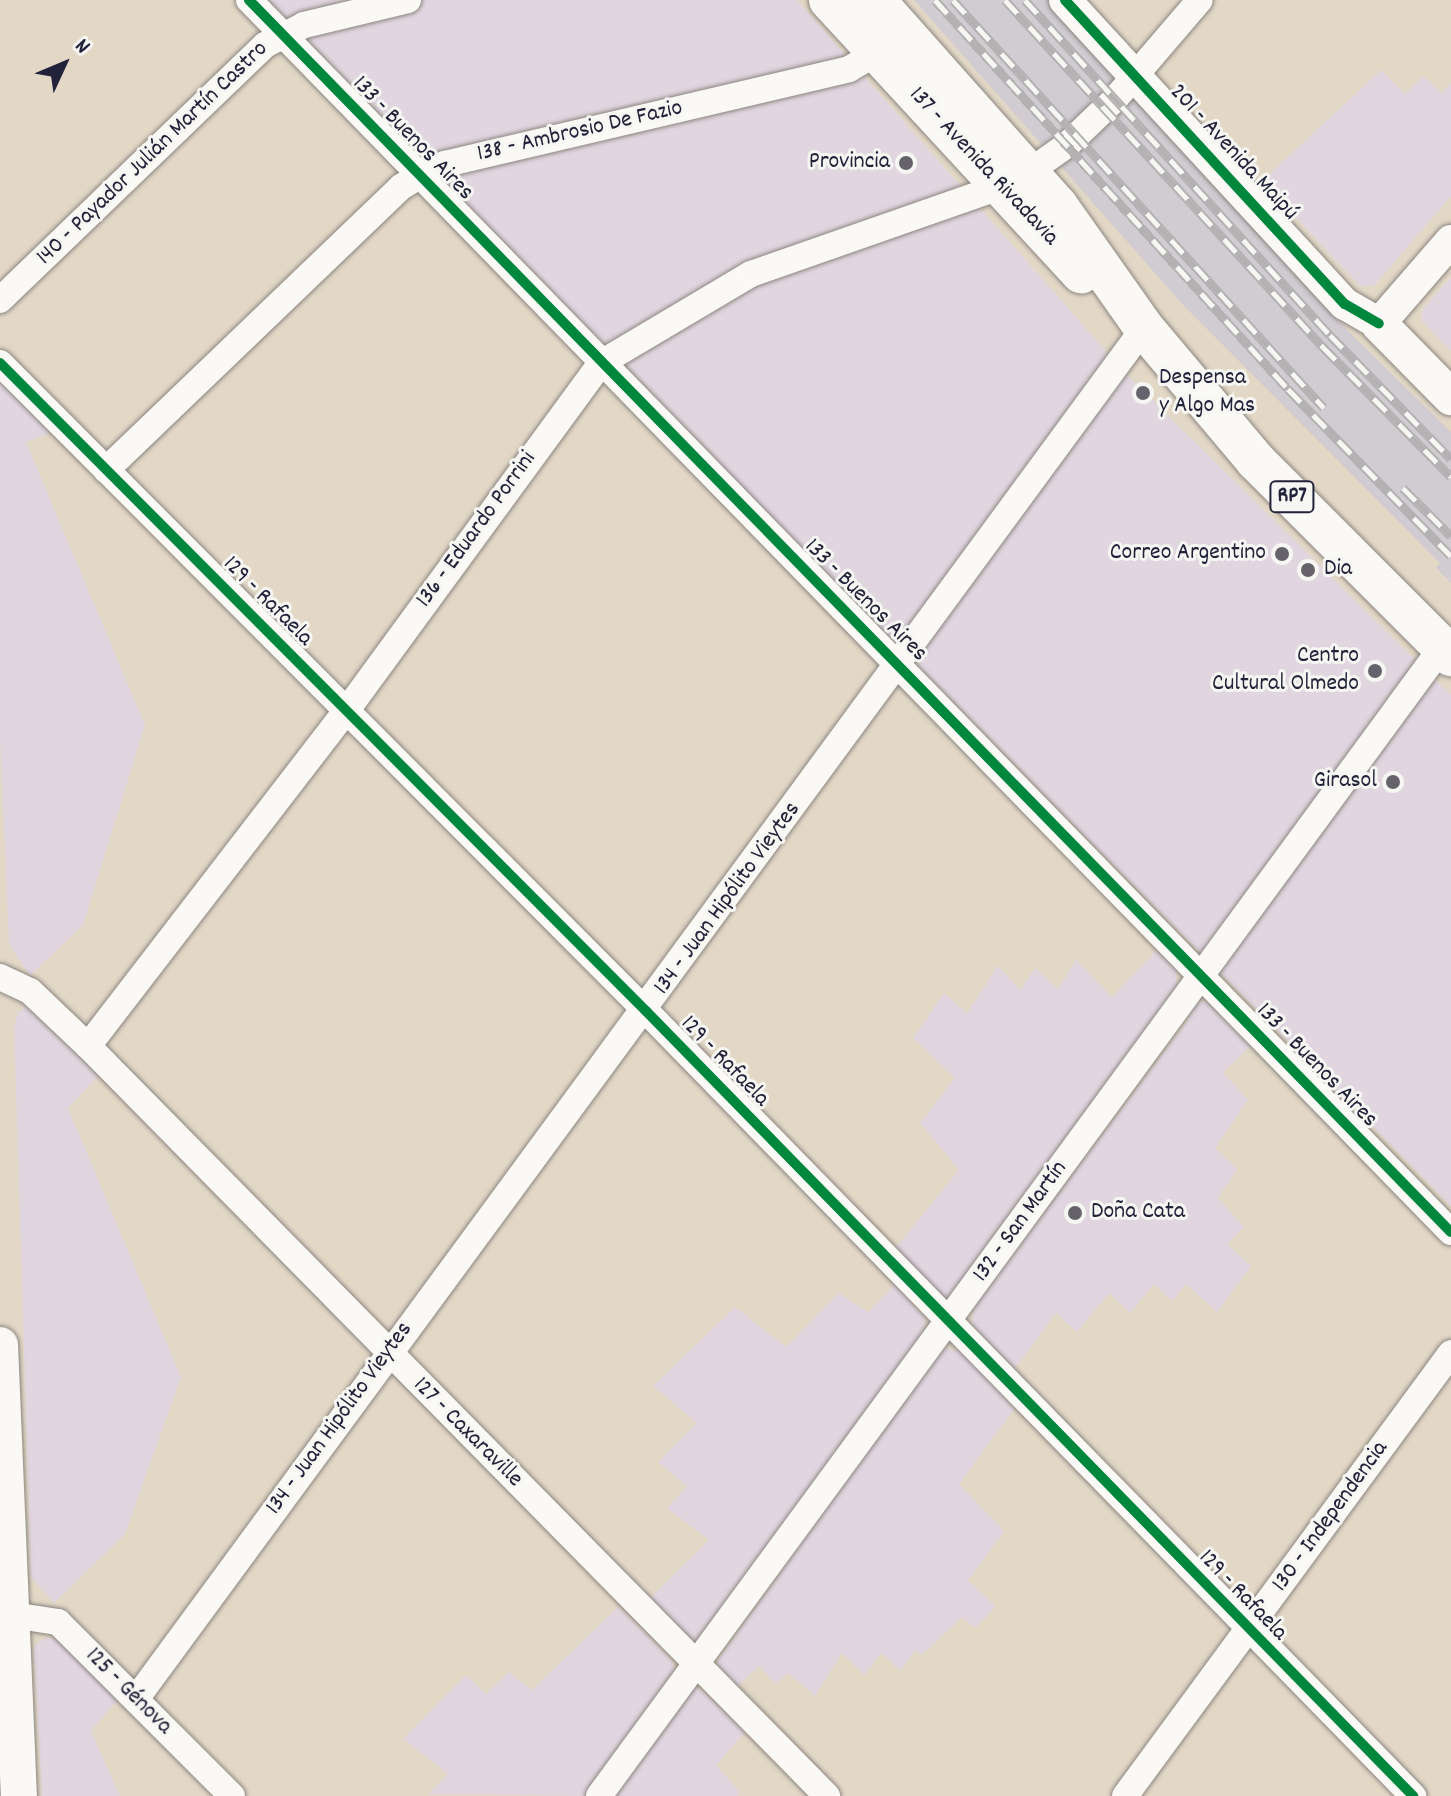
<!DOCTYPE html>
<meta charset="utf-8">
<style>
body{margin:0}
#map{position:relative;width:1451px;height:1796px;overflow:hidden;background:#e3d8c6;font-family:Dekko,sans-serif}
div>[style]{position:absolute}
.built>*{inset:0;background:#e1d6e0}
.industrial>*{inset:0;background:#d1cbd2}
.roads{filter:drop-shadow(0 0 2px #8c8681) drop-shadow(0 0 2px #8c8681)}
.minor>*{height:26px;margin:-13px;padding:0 13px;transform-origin:13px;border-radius:13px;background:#fbf9f6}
.tertiary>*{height:32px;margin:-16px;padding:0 16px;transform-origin:16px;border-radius:16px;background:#fbf9f6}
.secondary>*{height:36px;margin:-18px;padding:0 18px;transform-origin:18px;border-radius:18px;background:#fbf9f6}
.primary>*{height:40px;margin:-20px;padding:0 20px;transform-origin:20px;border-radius:20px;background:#fbf9f6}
.rail>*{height:9px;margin-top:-4.5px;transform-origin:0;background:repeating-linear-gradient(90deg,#f6f6f2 0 18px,#b3b1b2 0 36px);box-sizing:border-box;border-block:2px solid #b3b1b2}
.cycleway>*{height:10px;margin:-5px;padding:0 5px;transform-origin:5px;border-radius:5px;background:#00873e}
.dots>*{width:22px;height:22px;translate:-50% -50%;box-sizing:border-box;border:4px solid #f6f6f2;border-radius:50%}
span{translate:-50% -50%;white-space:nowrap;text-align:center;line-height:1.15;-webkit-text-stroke:6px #f6f6f2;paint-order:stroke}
.shield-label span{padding:2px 6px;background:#f6f6f2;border:2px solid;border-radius:6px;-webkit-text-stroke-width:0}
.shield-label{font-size:22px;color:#22223b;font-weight:700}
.street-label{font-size:24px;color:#22223b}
.poi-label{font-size:24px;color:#22223b}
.right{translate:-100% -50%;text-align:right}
.left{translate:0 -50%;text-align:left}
.north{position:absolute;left:24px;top:24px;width:80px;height:80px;-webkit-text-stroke:6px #f6f6f2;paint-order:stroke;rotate:46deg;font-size:22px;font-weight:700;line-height:32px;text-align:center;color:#22223b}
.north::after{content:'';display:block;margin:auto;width:28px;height:36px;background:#22223b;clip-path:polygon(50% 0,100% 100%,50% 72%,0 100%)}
</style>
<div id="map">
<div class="built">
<i style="clip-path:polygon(260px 0,797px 0,1127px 375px,1451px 695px,1451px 1206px)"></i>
<i style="clip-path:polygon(1381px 70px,1405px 94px,1423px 76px,1442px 93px,1451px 83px,1451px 196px,1374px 286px,1360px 286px,1262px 181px)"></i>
<i style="clip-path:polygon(1451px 277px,1451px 351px,1421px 320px,1422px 310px)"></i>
<i style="clip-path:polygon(0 381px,53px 432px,26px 442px,145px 725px,83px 925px,30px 976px,9px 944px,0 736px)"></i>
<i style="clip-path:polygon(1157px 950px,1176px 968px,1176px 989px,955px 1296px,939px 1299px,893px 1251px,959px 1170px,920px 1123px,955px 1078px,913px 1038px,944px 993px,967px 1013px,998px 966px,1020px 990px,1035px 968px,1058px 989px,1076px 960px,1112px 997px)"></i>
<i style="clip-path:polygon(1214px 1001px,1255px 1042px,1223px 1072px,1248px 1100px,1215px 1148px,1237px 1169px,1218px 1198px,1244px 1227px,1227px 1244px,1251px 1266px,1217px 1312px,1186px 1284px,1172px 1301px,1154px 1284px,1130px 1313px,1109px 1293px,1077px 1332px,1056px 1313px,1014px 1370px,972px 1325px,974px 1307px,1186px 1023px,1196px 1002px)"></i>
<i style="clip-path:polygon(29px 1006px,103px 1071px,68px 1108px,181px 1377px,125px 1534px,54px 1603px,31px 1577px,14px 1027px,18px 1012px)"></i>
<i style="clip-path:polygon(895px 1284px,924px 1317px,926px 1331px,697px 1641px,690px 1643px,646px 1602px,709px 1540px,667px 1508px,687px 1486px,658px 1462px,697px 1423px,653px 1386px,735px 1307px,786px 1347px,839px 1293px,868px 1312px)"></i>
<i style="clip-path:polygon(944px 1349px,962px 1351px,1017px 1406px,959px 1484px,1004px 1531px,968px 1581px,996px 1606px,975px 1628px,962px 1617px,922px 1655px,915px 1650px,901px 1671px,881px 1653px,864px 1675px,842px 1653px,815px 1696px,788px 1673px,776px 1684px,759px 1666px,733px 1691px,716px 1668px,719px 1659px,936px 1353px)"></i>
<i style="clip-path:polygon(618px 1607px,672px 1661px,674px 1671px,587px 1796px,429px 1794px,448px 1774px,403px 1739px,466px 1675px,486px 1694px,509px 1672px,532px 1690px)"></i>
<i style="clip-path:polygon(45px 1638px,63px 1641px,119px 1698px,91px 1731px,120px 1796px,42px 1796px,34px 1646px)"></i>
<i style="clip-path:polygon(696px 1687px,747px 1730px,716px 1765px,740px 1792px,737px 1796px,613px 1796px,688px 1689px)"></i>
</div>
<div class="industrial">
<i style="clip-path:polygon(914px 0,1050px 0,1350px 333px,1451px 432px,1451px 583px,1436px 568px,1440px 563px,1184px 306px)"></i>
</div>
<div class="roads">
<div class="minor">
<i style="left:249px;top:0;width:1721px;rotate:45.71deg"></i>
<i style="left:1029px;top:172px;width:47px;rotate:-35.4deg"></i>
<i style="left:1067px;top:145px;width:66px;rotate:-43.8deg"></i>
<i style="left:1115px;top:99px;width:130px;rotate:-49.4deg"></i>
<i style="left:0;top:300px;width:368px;rotate:-43.9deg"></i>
<i style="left:265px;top:45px;width:44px;rotate:-27.1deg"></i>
<i style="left:304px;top:25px;width:107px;rotate:-13.5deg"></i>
<i style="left:0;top:363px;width:915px;rotate:45.09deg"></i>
<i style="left:646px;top:1011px;width:1098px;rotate:45.66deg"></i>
<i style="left:106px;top:470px;width:409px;rotate:-43.8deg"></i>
<i style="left:401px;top:187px;width:21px;rotate:-31deg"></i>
<i style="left:419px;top:176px;width:29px;rotate:-25deg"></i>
<i style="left:445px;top:164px;width:415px;rotate:-13.2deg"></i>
<i style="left:849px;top:69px;width:32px;rotate:-30deg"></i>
<i style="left:0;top:977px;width:33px;rotate:25deg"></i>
<i style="left:30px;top:991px;width:80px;rotate:43.5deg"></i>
<i style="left:88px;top:1046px;width:1053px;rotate:45.42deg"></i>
<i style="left:88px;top:1046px;width:424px;rotate:-52.4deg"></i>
<i style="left:347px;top:710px;width:430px;rotate:-53.8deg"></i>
<i style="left:601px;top:363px;width:174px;rotate:-30.7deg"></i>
<i style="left:751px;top:274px;width:264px;rotate:-19.3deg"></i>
<i style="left:12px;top:1615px;width:47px;rotate:8.7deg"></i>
<i style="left:58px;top:1622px;width:246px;rotate:45deg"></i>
<i style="left:136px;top:1699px;width:1702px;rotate:-53.68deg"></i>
<i style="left:599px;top:1796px;width:1425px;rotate:-53.73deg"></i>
<i style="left:1125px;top:1796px;width:550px;rotate:-53.65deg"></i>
</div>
<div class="tertiary">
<i style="left:1065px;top:0;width:413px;rotate:47.4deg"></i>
<i style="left:1345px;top:304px;width:39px;rotate:30deg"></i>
<i style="left:1379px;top:324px;width:110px;rotate:-49.1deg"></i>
</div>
<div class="secondary">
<i style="left:1379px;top:324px;width:103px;rotate:45.4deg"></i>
<i style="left:0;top:1345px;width:451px;rotate:87.6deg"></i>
</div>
<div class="primary">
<i style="left:829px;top:0;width:372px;rotate:47.3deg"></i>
<i style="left:875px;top:0;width:276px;rotate:48.4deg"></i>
<i style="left:1058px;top:206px;width:149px;rotate:54.8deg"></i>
<i style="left:1144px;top:328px;width:174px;rotate:49.9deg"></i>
<i style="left:1256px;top:461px;width:276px;rotate:45deg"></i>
</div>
</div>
<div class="rail">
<i style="left:935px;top:0;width:525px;rotate:47.78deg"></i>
<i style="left:1288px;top:389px;width:233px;rotate:45.7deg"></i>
<i style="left:953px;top:0;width:551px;rotate:47.72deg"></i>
<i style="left:1005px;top:0;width:471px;rotate:47.5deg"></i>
<i style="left:1323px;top:347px;width:182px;rotate:45.4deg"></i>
<i style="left:1025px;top:0;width:453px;rotate:47.7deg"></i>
<i style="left:1330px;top:335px;width:173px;rotate:45.7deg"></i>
<i style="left:1403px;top:488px;width:68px;rotate:45deg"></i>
</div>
<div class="cycleway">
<i style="left:249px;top:0;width:1721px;rotate:45.71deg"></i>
<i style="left:1065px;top:0;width:413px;rotate:47.4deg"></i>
<i style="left:1345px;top:304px;width:39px;rotate:30deg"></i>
<i style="left:0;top:363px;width:915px;rotate:45.09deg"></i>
<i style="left:646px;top:1011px;width:1098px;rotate:45.66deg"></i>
</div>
<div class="dots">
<i style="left:906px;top:163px;background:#66626c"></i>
<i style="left:1143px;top:393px;background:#66626c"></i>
<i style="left:1282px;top:554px;background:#66626c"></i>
<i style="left:1308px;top:570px;background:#66626c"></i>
<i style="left:1375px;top:671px;background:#66626c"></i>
<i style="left:1393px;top:782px;background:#66626c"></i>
<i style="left:1075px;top:1213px;background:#66626c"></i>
</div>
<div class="shield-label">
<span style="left:1292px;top:497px">RP7</span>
</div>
<div class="street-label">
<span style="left:580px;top:132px;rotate:-13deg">138 - Ambrosio De Fazio</span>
<span style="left:412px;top:139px;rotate:46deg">133 - Buenos Aires</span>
<span style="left:1233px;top:153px;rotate:47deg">201 - Avenida Maipú</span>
<span style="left:153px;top:154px;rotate:-44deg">140 - Payador Julián Martín Castro</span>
<span style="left:983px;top:167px;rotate:47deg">137 - Avenida Rivadavia</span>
<span style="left:477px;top:530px;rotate:-54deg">136 - Eduardo Porrini</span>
<span style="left:865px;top:601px;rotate:45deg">133 - Buenos Aires</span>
<span style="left:267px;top:602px;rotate:45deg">129 - Rafaela</span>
<span style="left:728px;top:899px;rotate:-54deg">134 - Juan Hipólito Vieytes</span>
<span style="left:724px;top:1062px;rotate:46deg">129 - Rafaela</span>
<span style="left:1316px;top:1066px;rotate:46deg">133 - Buenos Aires</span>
<span style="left:1021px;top:1222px;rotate:-54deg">132 - San Martín</span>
<span style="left:340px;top:1419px;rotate:-54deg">134 - Juan Hipólito Vieytes</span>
<span style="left:467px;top:1433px;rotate:45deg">127 - Caxaraville</span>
<span style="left:1331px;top:1517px;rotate:-54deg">130 - Independencia</span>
<span style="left:1242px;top:1596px;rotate:46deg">129 - Rafaela</span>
<span style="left:128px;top:1692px;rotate:45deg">125 - Génova</span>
</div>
<div class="poi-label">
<span class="right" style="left:890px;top:163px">Provincia</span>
<span class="left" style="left:1159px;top:393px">Despensa<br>y Algo Mas</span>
<span class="right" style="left:1266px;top:554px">Correo Argentino</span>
<span class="left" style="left:1324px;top:570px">Dia</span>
<span class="right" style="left:1359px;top:671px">Centro<br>Cultural Olmedo</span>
<span class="right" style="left:1377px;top:782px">Girasol</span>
<span class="left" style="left:1091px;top:1213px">Doña Cata</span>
</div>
<div class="north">N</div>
</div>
